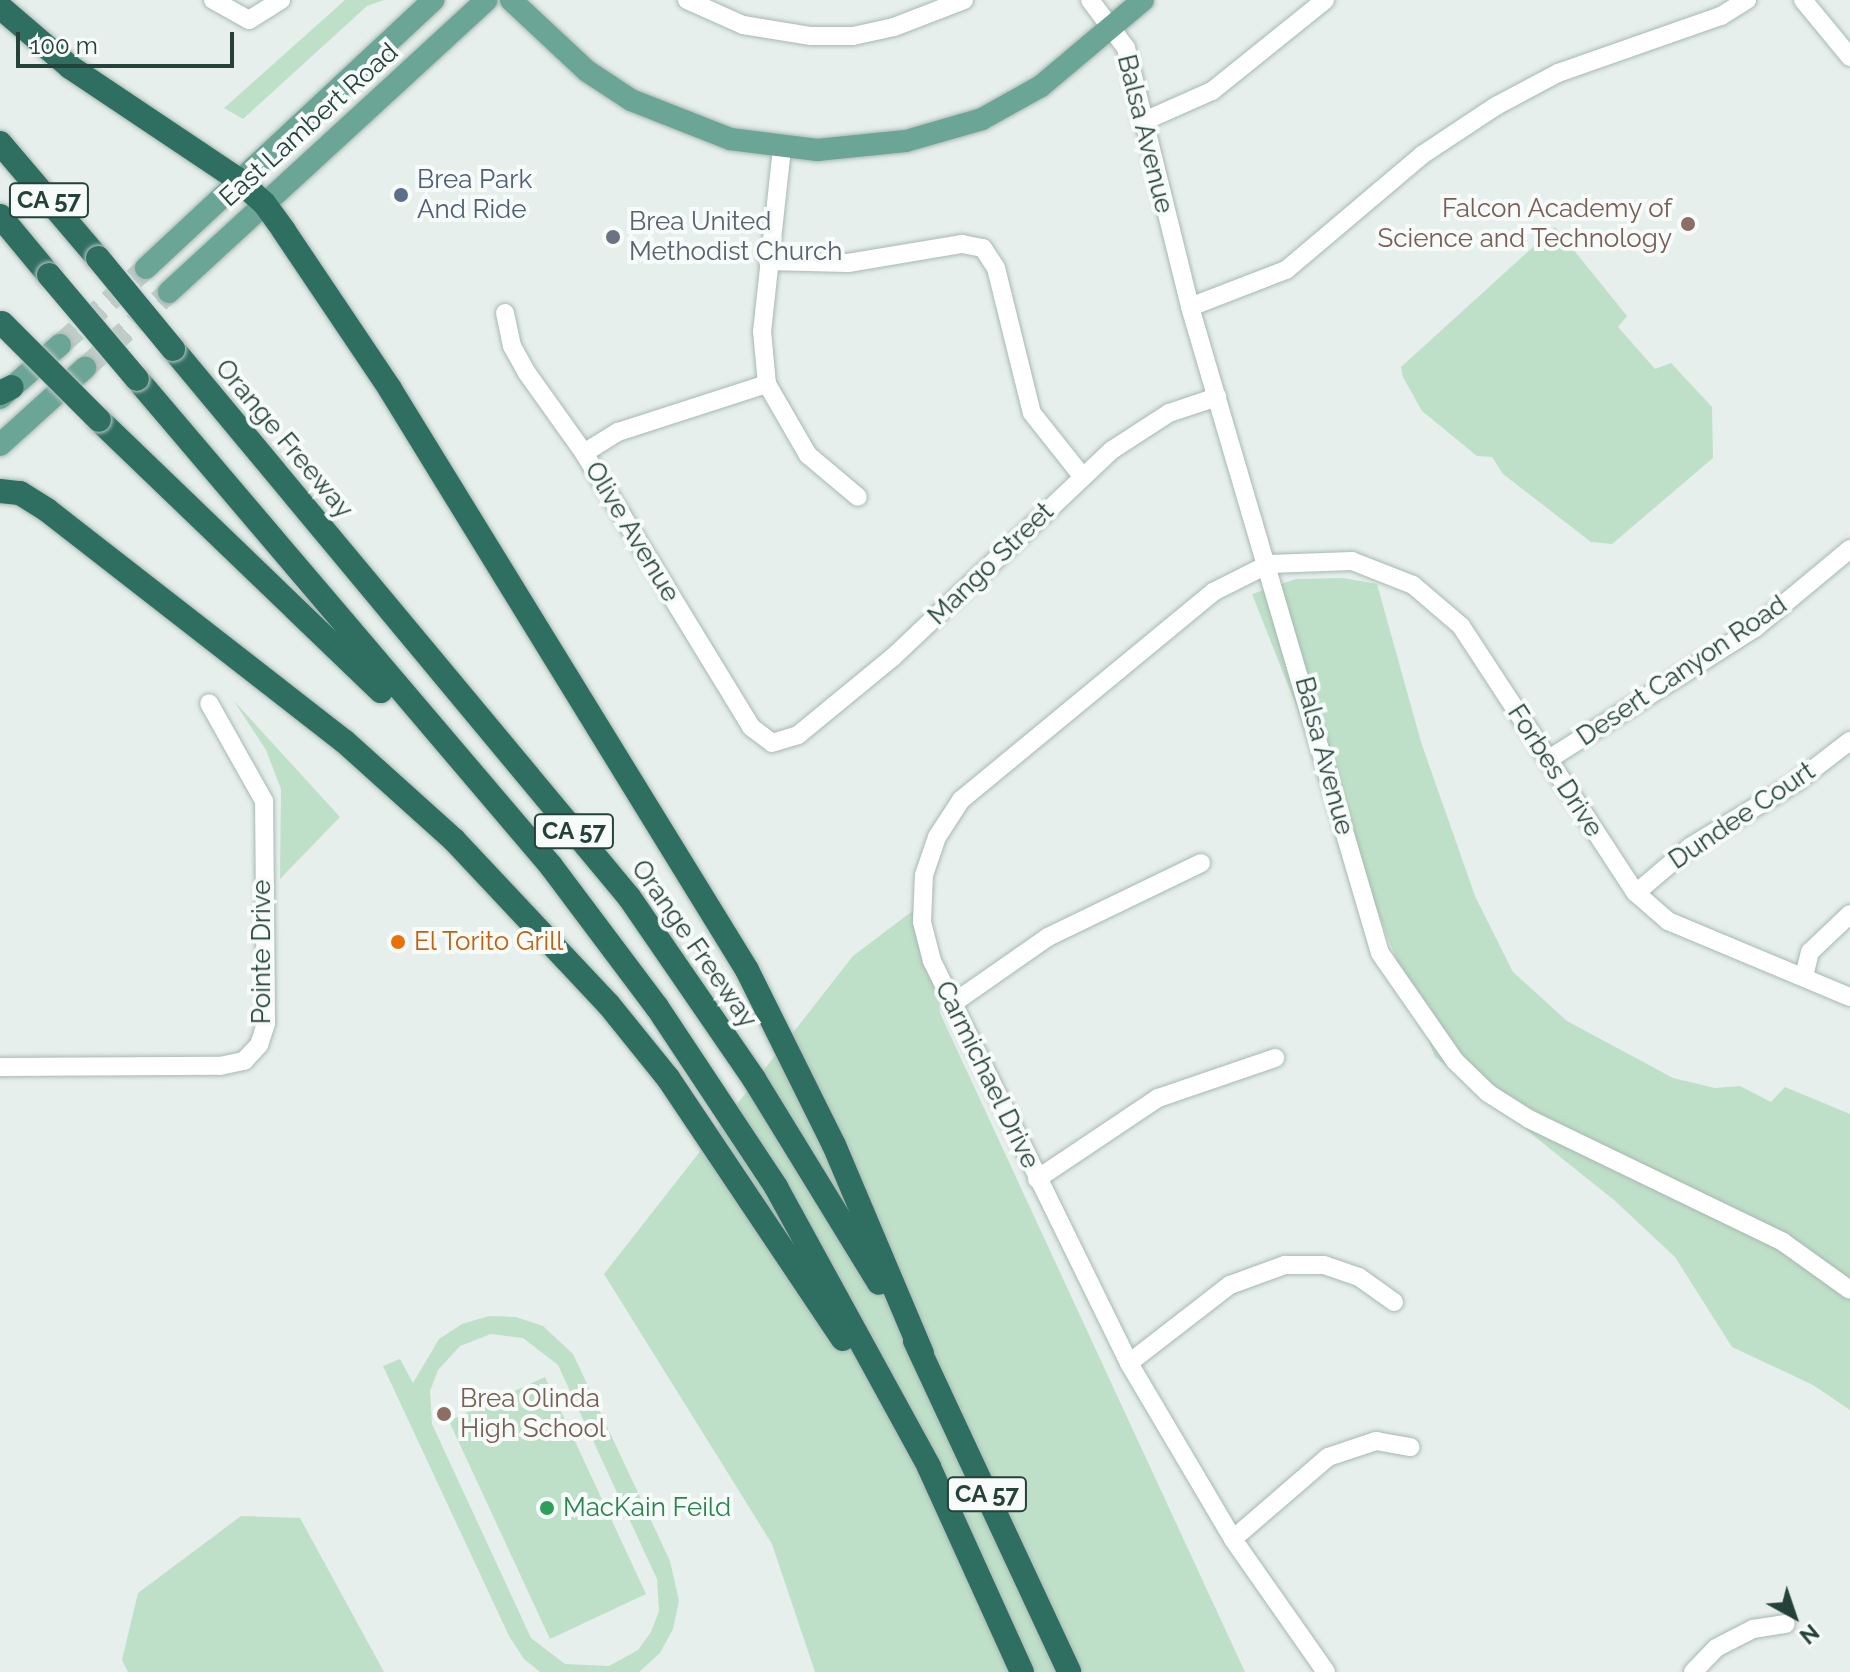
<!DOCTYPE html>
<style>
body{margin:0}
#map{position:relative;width:1850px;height:1672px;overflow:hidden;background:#e6efeb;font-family:Raleway,sans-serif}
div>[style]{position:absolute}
.green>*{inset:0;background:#bfe0c8}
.major-tunnel>*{height:22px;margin-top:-11px;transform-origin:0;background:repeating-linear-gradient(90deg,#bfccc8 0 22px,transparent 0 33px)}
.roads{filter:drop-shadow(0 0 2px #a8b8b2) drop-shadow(0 0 2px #a8b8b2)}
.minor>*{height:18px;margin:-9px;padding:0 9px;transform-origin:9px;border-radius:9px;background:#fff}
.major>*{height:22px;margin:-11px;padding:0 11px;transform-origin:11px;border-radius:11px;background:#6aa596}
.highway>*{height:24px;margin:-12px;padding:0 12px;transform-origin:12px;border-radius:12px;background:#2f6f62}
.bridges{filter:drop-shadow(0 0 2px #c2cac8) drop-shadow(0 0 2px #c2cac8)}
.highway-bridge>*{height:24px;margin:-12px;padding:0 12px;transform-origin:12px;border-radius:12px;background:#2f6f62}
.dots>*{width:22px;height:22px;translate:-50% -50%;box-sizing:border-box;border:4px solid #f7fbf9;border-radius:50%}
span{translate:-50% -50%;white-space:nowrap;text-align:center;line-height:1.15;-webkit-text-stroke:8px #f7fbf9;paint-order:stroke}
.shield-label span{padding:2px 6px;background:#f7fbf9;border:2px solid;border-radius:6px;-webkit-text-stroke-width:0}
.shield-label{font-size:24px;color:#24423a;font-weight:700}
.street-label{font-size:26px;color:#24423a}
.service-label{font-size:26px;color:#4e5e75}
.left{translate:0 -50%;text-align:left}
.education-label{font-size:26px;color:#785e54}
.right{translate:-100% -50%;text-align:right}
.worship-label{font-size:26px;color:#5b616d}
.food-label{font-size:26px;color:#c56008}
.leisure-label{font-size:26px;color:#27864d}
.north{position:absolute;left:1754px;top:1576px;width:80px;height:80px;-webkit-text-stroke:6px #f7fbf9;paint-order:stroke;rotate:140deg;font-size:22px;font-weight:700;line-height:32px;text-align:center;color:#24423a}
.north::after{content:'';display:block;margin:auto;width:28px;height:36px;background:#24423a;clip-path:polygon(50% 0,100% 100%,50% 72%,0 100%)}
.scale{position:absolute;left:16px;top:32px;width:218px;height:36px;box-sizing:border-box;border:4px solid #24423a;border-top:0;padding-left:10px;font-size:24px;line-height:28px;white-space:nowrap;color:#24423a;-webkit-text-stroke:6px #f7fbf9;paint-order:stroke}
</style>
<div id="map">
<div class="green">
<i style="clip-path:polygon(345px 0,384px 0,367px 6px,243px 119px,224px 108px)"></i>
<i style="clip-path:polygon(1555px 227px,1627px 316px,1618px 327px,1655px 369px,1671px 363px,1712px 407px,1713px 458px,1612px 544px,1591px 542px,1503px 474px,1492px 457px,1477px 456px,1422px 411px,1403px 377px,1401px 367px)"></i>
<i style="clip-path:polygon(1343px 578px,1377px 584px,1421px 742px,1475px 896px,1513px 972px,1567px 1021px,1673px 1078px,1715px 1088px,1740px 1086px,1771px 1102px,1785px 1087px,1850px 1114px,1850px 1410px,1813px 1385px,1732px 1347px,1675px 1257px,1614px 1200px,1435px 1057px,1252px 594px,1296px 579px)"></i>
<i style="clip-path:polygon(234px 701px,340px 817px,280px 879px,281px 789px,266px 750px)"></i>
<i style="clip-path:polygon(927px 900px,940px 1013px,1245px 1672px,815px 1672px,772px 1544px,604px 1274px,853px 956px)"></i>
<i style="clip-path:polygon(evenodd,489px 1316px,516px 1317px,543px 1326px,573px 1354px,670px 1561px,679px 1601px,673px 1629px,660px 1653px,639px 1672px,540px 1672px,524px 1659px,509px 1636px,383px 1366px,400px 1359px,413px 1383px,439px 1339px,462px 1324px,489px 1316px,491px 1334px,523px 1338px,558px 1365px,657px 1579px,659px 1611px,651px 1632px,638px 1650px,609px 1666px,565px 1664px,531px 1638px,432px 1424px,430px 1391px,438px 1370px,460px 1346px,491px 1334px)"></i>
<i style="clip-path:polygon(545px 1377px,646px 1594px,550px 1639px,449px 1421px)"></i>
<i style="clip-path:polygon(241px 1516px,300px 1518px,384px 1672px,128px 1672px,122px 1660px,138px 1593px)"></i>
</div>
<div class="major-tunnel">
<i style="left:60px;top:345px;width:115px;rotate:-41.8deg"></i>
<i style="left:85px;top:368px;width:113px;rotate:-42.1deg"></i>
</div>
<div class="roads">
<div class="minor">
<i style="left:213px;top:0;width:41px;rotate:29.1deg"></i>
<i style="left:249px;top:20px;width:38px;rotate:-32deg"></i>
<i style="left:687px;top:0;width:61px;rotate:24.1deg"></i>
<i style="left:743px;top:25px;width:69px;rotate:9.2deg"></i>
<i style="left:811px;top:36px;width:42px"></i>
<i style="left:853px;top:36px;width:42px;rotate:-12.4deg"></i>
<i style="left:894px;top:27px;width:75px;rotate:-21.1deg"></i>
<i style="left:1090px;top:0;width:60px;rotate:53.1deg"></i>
<i style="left:1126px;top:48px;width:267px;rotate:76.1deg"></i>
<i style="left:1190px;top:307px;width:673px;rotate:73.61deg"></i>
<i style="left:1380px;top:953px;width:131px;rotate:55.2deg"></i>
<i style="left:1455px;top:1061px;width:46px;rotate:44.1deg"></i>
<i style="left:1488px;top:1093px;width:49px;rotate:32.4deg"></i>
<i style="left:1529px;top:1119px;width:282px;rotate:25.8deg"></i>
<i style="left:1783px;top:1242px;width:82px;rotate:35.6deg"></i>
<i style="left:1803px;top:0;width:74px;rotate:50.5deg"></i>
<i style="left:1142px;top:122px;width:77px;rotate:-23.9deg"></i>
<i style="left:1212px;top:91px;width:145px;rotate:-38.8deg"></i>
<i style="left:782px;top:148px;width:184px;rotate:96.2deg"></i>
<i style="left:762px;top:331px;width:53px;rotate:84.6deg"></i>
<i style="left:767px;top:384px;width:82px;rotate:60deg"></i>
<i style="left:808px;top:455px;width:65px;rotate:40deg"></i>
<i style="left:768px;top:261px;width:80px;rotate:1.4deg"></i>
<i style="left:848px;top:263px;width:116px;rotate:-9.5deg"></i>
<i style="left:962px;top:244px;width:21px;rotate:11deg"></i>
<i style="left:983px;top:248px;width:24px;rotate:57deg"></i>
<i style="left:996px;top:268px;width:149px;rotate:76.1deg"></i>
<i style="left:1032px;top:413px;width:80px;rotate:51.6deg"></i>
<i style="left:1190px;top:307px;width:103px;rotate:-21.1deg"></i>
<i style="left:1286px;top:270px;width:178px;rotate:-40.2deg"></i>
<i style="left:1422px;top:155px;width:89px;rotate:-33.5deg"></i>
<i style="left:1496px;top:106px;width:70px;rotate:-28deg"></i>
<i style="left:1558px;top:73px;width:173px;rotate:-19.3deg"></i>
<i style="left:1721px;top:16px;width:31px;rotate:-32deg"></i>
<i style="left:505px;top:313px;width:34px;rotate:78deg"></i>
<i style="left:512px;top:346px;width:31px;rotate:61deg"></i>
<i style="left:527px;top:373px;width:98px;rotate:54.5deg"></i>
<i style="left:584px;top:453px;width:321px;rotate:58.6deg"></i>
<i style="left:751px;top:727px;width:26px;rotate:37deg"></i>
<i style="left:772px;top:743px;width:27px;rotate:-17deg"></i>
<i style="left:798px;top:735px;width:123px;rotate:-39.4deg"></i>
<i style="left:893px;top:657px;width:301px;rotate:-43.4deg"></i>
<i style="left:1112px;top:450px;width:68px;rotate:-33deg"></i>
<i style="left:1169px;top:413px;width:51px;rotate:-18.4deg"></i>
<i style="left:584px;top:453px;width:40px;rotate:-32deg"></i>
<i style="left:618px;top:432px;width:157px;rotate:-17.9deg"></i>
<i style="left:1549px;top:759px;width:244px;rotate:-32.5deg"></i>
<i style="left:1755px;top:628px;width:124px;rotate:-39.7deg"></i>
<i style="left:1636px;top:893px;width:71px;rotate:-40.4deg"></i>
<i style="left:1690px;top:847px;width:127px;rotate:-31.4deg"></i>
<i style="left:1798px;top:781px;width:66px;rotate:-37.6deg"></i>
<i style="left:1804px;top:976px;width:25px;rotate:-76deg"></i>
<i style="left:1810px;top:952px;width:55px;rotate:-43.5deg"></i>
<i style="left:952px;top:1004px;width:117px;rotate:-34.9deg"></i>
<i style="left:1048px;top:937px;width:170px;rotate:-25.8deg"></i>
<i style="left:0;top:1067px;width:220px;rotate:-0.3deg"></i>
<i style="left:220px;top:1066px;width:25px;rotate:-12deg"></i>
<i style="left:244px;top:1061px;width:22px;rotate:-47deg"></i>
<i style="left:259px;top:1045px;width:23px;rotate:-72deg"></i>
<i style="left:266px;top:1023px;width:222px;rotate:-90.5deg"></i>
<i style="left:264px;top:801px;width:112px;rotate:-119.3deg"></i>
<i style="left:1037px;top:1179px;width:146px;rotate:-33.8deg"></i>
<i style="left:1158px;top:1098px;width:124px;rotate:-18.9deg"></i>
<i style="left:1129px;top:1363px;width:128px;rotate:-37.7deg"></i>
<i style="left:1230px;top:1285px;width:59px;rotate:-20deg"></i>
<i style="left:1285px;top:1265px;width:39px"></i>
<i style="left:1324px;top:1265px;width:37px;rotate:19deg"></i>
<i style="left:1359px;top:1277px;width:43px;rotate:35.5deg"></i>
<i style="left:1233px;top:1539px;width:125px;rotate:-40.8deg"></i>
<i style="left:1328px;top:1457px;width:51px;rotate:-18.4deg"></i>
<i style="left:1376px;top:1441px;width:35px;rotate:10deg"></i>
<i style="left:1326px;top:1672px;width:162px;rotate:-125deg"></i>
<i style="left:1233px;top:1539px;width:204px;rotate:-120.6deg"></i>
<i style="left:1129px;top:1363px;width:448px;rotate:-116.1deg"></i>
<i style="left:932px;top:961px;width:40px;rotate:-104.4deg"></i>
<i style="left:922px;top:922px;width:47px;rotate:-87.6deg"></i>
<i style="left:924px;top:875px;width:40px;rotate:-71.1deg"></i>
<i style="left:937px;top:837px;width:44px;rotate:-57deg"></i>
<i style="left:961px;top:800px;width:327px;rotate:-39.5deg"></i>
<i style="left:1213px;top:592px;width:63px;rotate:-26.6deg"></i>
<i style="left:1269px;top:564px;width:83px;rotate:-2.1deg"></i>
<i style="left:1352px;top:561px;width:66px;rotate:21.5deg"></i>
<i style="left:1413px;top:585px;width:63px;rotate:40.5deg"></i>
<i style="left:1461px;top:626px;width:319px;rotate:56.8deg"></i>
<i style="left:1636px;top:893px;width:43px;rotate:41.2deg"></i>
<i style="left:1668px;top:921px;width:197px;rotate:22.7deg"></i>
<i style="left:1693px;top:1672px;width:33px;rotate:-46deg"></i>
<i style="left:1716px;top:1648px;width:42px;rotate:-27.2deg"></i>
<i style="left:1753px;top:1629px;width:33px;rotate:-9deg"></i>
</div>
<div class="major">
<i style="left:511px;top:0;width:104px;rotate:43.1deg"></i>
<i style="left:587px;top:71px;width:53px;rotate:33.4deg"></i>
<i style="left:631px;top:100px;width:106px;rotate:21.5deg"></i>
<i style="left:730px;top:139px;width:88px;rotate:7.2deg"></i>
<i style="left:817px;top:150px;width:89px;rotate:-5.8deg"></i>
<i style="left:906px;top:141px;width:79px;rotate:-16.1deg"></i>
<i style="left:982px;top:119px;width:68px;rotate:-29.2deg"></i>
<i style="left:1041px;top:86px;width:133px;rotate:-40.1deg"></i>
<i style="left:146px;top:268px;width:393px;rotate:-43deg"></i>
<i style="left:169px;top:292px;width:431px;rotate:-42.6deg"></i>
<i style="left:0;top:398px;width:80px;rotate:-41.5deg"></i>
<i style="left:0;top:445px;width:115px;rotate:-42.2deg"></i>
</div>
<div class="highway">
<i style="left:0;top:7px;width:92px;rotate:40.6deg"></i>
<i style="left:70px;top:67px;width:200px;rotate:33.8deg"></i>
<i style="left:236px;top:178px;width:38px;rotate:42deg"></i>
<i style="left:264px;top:203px;width:34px;rotate:54deg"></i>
<i style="left:284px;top:231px;width:190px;rotate:56.1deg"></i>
<i style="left:390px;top:389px;width:682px;rotate:58.43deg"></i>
<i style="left:747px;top:970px;width:195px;rotate:63.6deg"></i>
<i style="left:834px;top:1145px;width:226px;rotate:67.1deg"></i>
<i style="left:0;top:143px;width:151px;rotate:49.6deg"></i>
<i style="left:0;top:216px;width:77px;rotate:50.3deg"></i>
<i style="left:173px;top:349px;width:713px;rotate:50.24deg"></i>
<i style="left:629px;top:897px;width:221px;rotate:55.5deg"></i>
<i style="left:754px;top:1079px;width:239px;rotate:58.5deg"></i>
<i style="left:137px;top:379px;width:639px;rotate:49.63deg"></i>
<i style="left:551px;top:866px;width:176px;rotate:53.1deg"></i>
<i style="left:657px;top:1007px;width:216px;rotate:56.5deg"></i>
<i style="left:776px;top:1187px;width:319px;rotate:61.3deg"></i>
<i style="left:929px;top:1467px;width:225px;rotate:65.6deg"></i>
<i style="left:0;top:393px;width:13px;rotate:-27deg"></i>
<i style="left:99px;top:420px;width:391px;rotate:43.9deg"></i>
<i style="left:0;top:491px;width:20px;rotate:6deg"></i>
<i style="left:20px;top:493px;width:32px;rotate:32deg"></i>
<i style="left:47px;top:510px;width:376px;rotate:37.9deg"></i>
<i style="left:344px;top:741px;width:148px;rotate:42deg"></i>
<i style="left:454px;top:840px;width:226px;rotate:46.8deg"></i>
<i style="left:609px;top:1005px;width:94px;rotate:51.1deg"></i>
<i style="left:668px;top:1078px;width:314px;rotate:56.2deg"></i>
<i style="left:915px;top:1341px;width:365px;rotate:65deg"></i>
</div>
</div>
<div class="bridges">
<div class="highway-bridge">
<i style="left:98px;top:258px;width:118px;rotate:50.5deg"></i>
<i style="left:49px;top:275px;width:136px;rotate:49.8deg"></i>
<i style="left:2px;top:323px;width:137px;rotate:45deg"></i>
</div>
</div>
<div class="dots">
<i style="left:401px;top:195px;background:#5c6f8a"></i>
<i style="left:1688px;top:224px;background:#8d6e63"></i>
<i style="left:613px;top:237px;background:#6b7280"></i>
<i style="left:398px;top:942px;background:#e8710a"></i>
<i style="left:444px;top:1414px;background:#8d6e63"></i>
<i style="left:547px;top:1508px;background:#2e9e5b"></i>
</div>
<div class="shield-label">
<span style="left:49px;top:200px">CA 57</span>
<span style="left:574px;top:831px">CA 57</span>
<span style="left:987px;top:1494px">CA 57</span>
</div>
<div class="street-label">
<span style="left:309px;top:125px;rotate:-42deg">East Lambert Road</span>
<span style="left:1145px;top:134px;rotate:76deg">Balsa Avenue</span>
<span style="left:284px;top:439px;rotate:50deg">Orange Freeway</span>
<span style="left:632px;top:532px;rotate:59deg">Olive Avenue</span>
<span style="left:991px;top:564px;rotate:-44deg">Mango Street</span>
<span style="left:1682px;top:671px;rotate:-34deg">Desert Canyon Road</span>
<span style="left:1324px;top:756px;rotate:75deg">Balsa Avenue</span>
<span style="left:1555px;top:771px;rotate:57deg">Forbes Drive</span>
<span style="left:1742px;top:816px;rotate:-34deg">Dundee Court</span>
<span style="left:694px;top:944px;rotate:55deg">Orange Freeway</span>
<span style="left:262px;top:952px;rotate:-90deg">Pointe Drive</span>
<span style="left:987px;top:1075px;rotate:64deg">Carmichael Drive</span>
</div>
<div class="service-label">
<span class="left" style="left:417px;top:195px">Brea Park<br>And Ride</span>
</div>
<div class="education-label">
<span class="right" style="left:1672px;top:224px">Falcon Academy of<br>Science and Technology</span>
<span class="left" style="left:460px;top:1414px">Brea Olinda<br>High School</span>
</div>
<div class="worship-label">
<span class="left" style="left:629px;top:237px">Brea United<br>Methodist Church</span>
</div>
<div class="food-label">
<span class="left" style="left:414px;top:942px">El Torito Grill</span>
</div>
<div class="leisure-label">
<span class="left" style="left:563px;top:1508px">MacKain Feild</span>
</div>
<div class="north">N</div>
<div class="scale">100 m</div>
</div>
